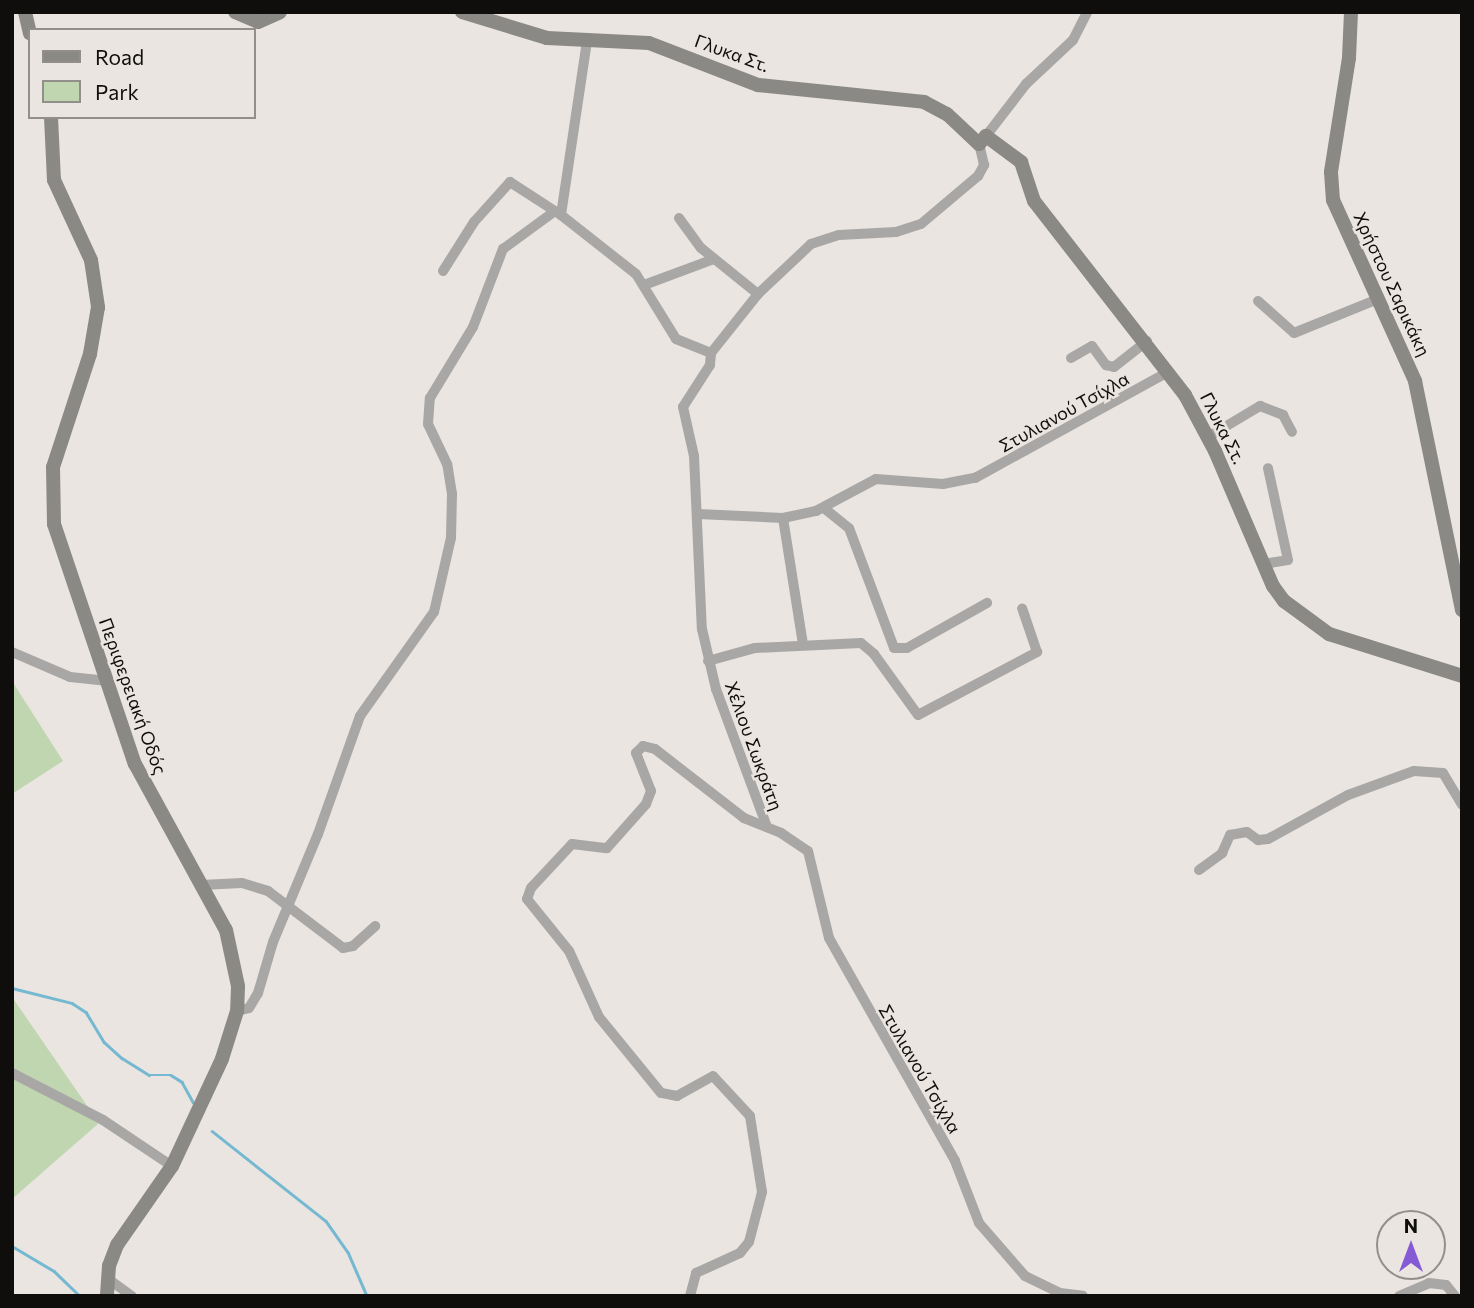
<!DOCTYPE html>
<meta charset="utf-8">
<style>
body{margin:0}
#map{position:relative;width:1474px;height:1308px;overflow:hidden;background:#eae5e0;font-family:Commissioner,sans-serif}
div>[style]{position:absolute}
.green>*{inset:0;background:#bfd6b1}
.stream>*{height:2.5px;margin:-1.25px;padding:0 1.25px;transform-origin:1.25px;border-radius:1.25px;background:#75b8d1}
.street>*{height:10px;margin:-5px;padding:0 5px;transform-origin:5px;border-radius:5px;background:#a9a7a5}
.secondary>*{height:14px;margin:-7px;padding:0 7px;transform-origin:7px;border-radius:7px;background:#8b8985}
span{translate:-50% -50%;white-space:nowrap;text-align:center;line-height:1.15;-webkit-text-stroke:5px #eae5e0;paint-order:stroke}
.street-label{font-size:18px;color:#0f0e0c}
.frame{position:absolute;inset:0;border:14px solid #0f0e0c;pointer-events:none}
.legend{position:absolute;left:28px;top:28px;width:228px;height:91px;box-sizing:border-box;background:#eae5e0;border:2px solid #928f8b;margin:0;padding:9px 12px;list-style:none;font-size:21px;color:#0f0e0c}
.legend li{display:flex;align-items:center;gap:14px;height:35px}
.legend b{width:35px;border:2px solid #928f8b}
.north{position:absolute;left:1376px;top:1210px;width:70px;height:70px;box-sizing:border-box;background:#eae5e0;border:2px solid #928f8b;border-radius:50%;rotate:0deg;font-size:19px;font-weight:700;line-height:28px;text-align:center;color:#0f0e0c}
.north::after{content:'';display:block;margin:auto;width:24px;height:32px;background:#845bd4;clip-path:polygon(50% 0,100% 100%,50% 72%,0 100%)}
</style>
<div id="map">
<div class="green">
<i style="clip-path:polygon(12px 681px,63px 761px,12px 794px)"></i>
<i style="clip-path:polygon(12px 997px,99px 1123px,12px 1199px)"></i>
</div>
<div class="stream">
<i style="left:12px;top:988px;width:62px;rotate:14deg"></i>
<i style="left:72px;top:1003px;width:17px;rotate:33deg"></i>
<i style="left:86px;top:1012px;width:35px;rotate:59deg"></i>
<i style="left:104px;top:1042px;width:24px;rotate:42deg"></i>
<i style="left:122px;top:1058px;width:32px;rotate:32deg"></i>
<i style="left:149px;top:1075px;width:22px"></i>
<i style="left:171px;top:1075px;width:13px;rotate:32deg"></i>
<i style="left:182px;top:1082px;width:23px;rotate:61deg"></i>
<i style="left:212px;top:1131px;width:145px;rotate:38.3deg"></i>
<i style="left:326px;top:1221px;width:38px;rotate:55deg"></i>
<i style="left:348px;top:1252px;width:48px;rotate:66.6deg"></i>
<i style="left:12px;top:1246px;width:49px;rotate:30.8deg"></i>
<i style="left:54px;top:1271px;width:36px;rotate:44deg"></i>
</div>
<div class="street">
<i style="left:587px;top:41px;width:176px;rotate:98.5deg"></i>
<i style="left:561px;top:215px;width:95px;rotate:38.2deg"></i>
<i style="left:636px;top:274px;width:76px;rotate:58.4deg"></i>
<i style="left:676px;top:339px;width:38px;rotate:22deg"></i>
<i style="left:711px;top:353px;width:12px;rotate:95deg"></i>
<i style="left:710px;top:365px;width:50px;rotate:122.7deg"></i>
<i style="left:683px;top:407px;width:50px;rotate:77.3deg"></i>
<i style="left:694px;top:456px;width:173px;rotate:87.4deg"></i>
<i style="left:702px;top:629px;width:62px;rotate:76.9deg"></i>
<i style="left:716px;top:689px;width:147px;rotate:69.7deg"></i>
<i style="left:986px;top:136px;width:66px;rotate:-52.4deg"></i>
<i style="left:1026px;top:84px;width:64px;rotate:-43.1deg"></i>
<i style="left:1073px;top:40px;width:31px;rotate:-63deg"></i>
<i style="left:679px;top:218px;width:37px;rotate:54deg"></i>
<i style="left:701px;top:248px;width:73px;rotate:38.9deg"></i>
<i style="left:443px;top:271px;width:58px;rotate:-57.7deg"></i>
<i style="left:474px;top:222px;width:54px;rotate:-48deg"></i>
<i style="left:510px;top:182px;width:61px;rotate:32.9deg"></i>
<i style="left:644px;top:285px;width:75px;rotate:-20.4deg"></i>
<i style="left:1258px;top:301px;width:48px;rotate:41.6deg"></i>
<i style="left:1294px;top:333px;width:91px;rotate:-22deg"></i>
<i style="left:711px;top:353px;width:75px;rotate:-51.5deg"></i>
<i style="left:758px;top:294px;width:73px;rotate:-43.3deg"></i>
<i style="left:811px;top:244px;width:29px;rotate:-18deg"></i>
<i style="left:839px;top:235px;width:57px;rotate:-3deg"></i>
<i style="left:896px;top:232px;width:26px;rotate:-18deg"></i>
<i style="left:921px;top:224px;width:75px;rotate:-40.1deg"></i>
<i style="left:978px;top:176px;width:13px;rotate:-61deg"></i>
<i style="left:984px;top:165px;width:22px;rotate:-103deg"></i>
<i style="left:1071px;top:358px;width:24px;rotate:-30deg"></i>
<i style="left:1092px;top:346px;width:24px;rotate:54deg"></i>
<i style="left:1106px;top:365px;width:8px;rotate:14deg"></i>
<i style="left:1114px;top:367px;width:42px;rotate:-38.2deg"></i>
<i style="left:1208px;top:437px;width:61px;rotate:-30.8deg"></i>
<i style="left:1260px;top:406px;width:25px;rotate:21deg"></i>
<i style="left:1283px;top:415px;width:19px;rotate:62deg"></i>
<i style="left:824px;top:508px;width:32px;rotate:39deg"></i>
<i style="left:849px;top:528px;width:128px;rotate:69.4deg"></i>
<i style="left:894px;top:648px;width:13px"></i>
<i style="left:907px;top:648px;width:92px;rotate:-29.4deg"></i>
<i style="left:698px;top:514px;width:85px;rotate:2.7deg"></i>
<i style="left:783px;top:518px;width:34px;rotate:-12deg"></i>
<i style="left:816px;top:511px;width:68px;rotate:-28.1deg"></i>
<i style="left:876px;top:479px;width:67px;rotate:4.3deg"></i>
<i style="left:943px;top:484px;width:33px;rotate:-11deg"></i>
<i style="left:975px;top:478px;width:220px;rotate:-28.8deg"></i>
<i style="left:783px;top:518px;width:128px;rotate:81deg"></i>
<i style="left:1263px;top:564px;width:25px;rotate:-9deg"></i>
<i style="left:1288px;top:560px;width:94px;rotate:-102.3deg"></i>
<i style="left:12px;top:652px;width:63px;rotate:23.3deg"></i>
<i style="left:70px;top:677px;width:36px;rotate:6deg"></i>
<i style="left:708px;top:661px;width:49px;rotate:-15.5deg"></i>
<i style="left:755px;top:648px;width:106px;rotate:-2.7deg"></i>
<i style="left:861px;top:643px;width:17px;rotate:40deg"></i>
<i style="left:874px;top:654px;width:75px;rotate:54.2deg"></i>
<i style="left:918px;top:715px;width:135px;rotate:-27.9deg"></i>
<i style="left:1037px;top:652px;width:46px;rotate:-108.8deg"></i>
<i style="left:1199px;top:870px;width:29px;rotate:-36deg"></i>
<i style="left:1222px;top:853px;width:20px;rotate:-66deg"></i>
<i style="left:1230px;top:835px;width:17px;rotate:-10deg"></i>
<i style="left:1247px;top:832px;width:14px;rotate:36deg"></i>
<i style="left:1258px;top:840px;width:10px;rotate:-6deg"></i>
<i style="left:1268px;top:839px;width:91px;rotate:-28.8deg"></i>
<i style="left:1348px;top:795px;width:70px;rotate:-20deg"></i>
<i style="left:1414px;top:771px;width:29px;rotate:4deg"></i>
<i style="left:1443px;top:773px;width:37px;rotate:59deg"></i>
<i style="left:201px;top:885px;width:41px;rotate:-2.8deg"></i>
<i style="left:242px;top:883px;width:27px;rotate:17deg"></i>
<i style="left:268px;top:891px;width:94px;rotate:37.2deg"></i>
<i style="left:343px;top:948px;width:10px;rotate:-11deg"></i>
<i style="left:353px;top:946px;width:30px;rotate:-42deg"></i>
<i style="left:237px;top:1011px;width:12px;rotate:-14deg"></i>
<i style="left:249px;top:1008px;width:17px;rotate:-59deg"></i>
<i style="left:258px;top:993px;width:53px;rotate:-73.6deg"></i>
<i style="left:273px;top:942px;width:117px;rotate:-67.4deg"></i>
<i style="left:318px;top:834px;width:125px;rotate:-70.4deg"></i>
<i style="left:360px;top:716px;width:128px;rotate:-54.6deg"></i>
<i style="left:434px;top:612px;width:76px;rotate:-77.1deg"></i>
<i style="left:451px;top:538px;width:44px;rotate:-88.7deg"></i>
<i style="left:452px;top:494px;width:30px;rotate:-99deg"></i>
<i style="left:447px;top:464px;width:44px;rotate:-115.4deg"></i>
<i style="left:428px;top:424px;width:26px;rotate:-86deg"></i>
<i style="left:430px;top:398px;width:83px;rotate:-58.8deg"></i>
<i style="left:473px;top:327px;width:84px;rotate:-69deg"></i>
<i style="left:503px;top:249px;width:64px;rotate:-36.2deg"></i>
<i style="left:12px;top:1073px;width:102px;rotate:27.3deg"></i>
<i style="left:103px;top:1120px;width:83px;rotate:33.7deg"></i>
<i style="left:107px;top:1278px;width:31px;rotate:36deg"></i>
<i style="left:690px;top:1296px;width:24px;rotate:-75deg"></i>
<i style="left:696px;top:1273px;width:48px;rotate:-24.4deg"></i>
<i style="left:740px;top:1253px;width:14px;rotate:-51deg"></i>
<i style="left:749px;top:1242px;width:52px;rotate:-75.4deg"></i>
<i style="left:762px;top:1192px;width:77px;rotate:-99deg"></i>
<i style="left:750px;top:1116px;width:54px;rotate:-132.8deg"></i>
<i style="left:713px;top:1076px;width:41px;rotate:150.9deg"></i>
<i style="left:677px;top:1096px;width:16px;rotate:-169deg"></i>
<i style="left:661px;top:1093px;width:98px;rotate:-129.2deg"></i>
<i style="left:599px;top:1017px;width:72px;rotate:-114.4deg"></i>
<i style="left:569px;top:951px;width:67px;rotate:-128.9deg"></i>
<i style="left:527px;top:899px;width:12px;rotate:-70deg"></i>
<i style="left:531px;top:888px;width:60px;rotate:-47deg"></i>
<i style="left:572px;top:844px;width:35px;rotate:7deg"></i>
<i style="left:607px;top:848px;width:59px;rotate:-48.4deg"></i>
<i style="left:646px;top:804px;width:14px;rotate:-69deg"></i>
<i style="left:651px;top:791px;width:41px;rotate:-111.5deg"></i>
<i style="left:636px;top:753px;width:10px;rotate:-45deg"></i>
<i style="left:643px;top:746px;width:12px;rotate:14deg"></i>
<i style="left:655px;top:749px;width:113px;rotate:37.8deg"></i>
<i style="left:744px;top:818px;width:40px;rotate:22deg"></i>
<i style="left:781px;top:833px;width:32px;rotate:34deg"></i>
<i style="left:808px;top:851px;width:89px;rotate:76.4deg"></i>
<i style="left:829px;top:938px;width:256px;rotate:60.5deg"></i>
<i style="left:955px;top:1161px;width:66px;rotate:68.8deg"></i>
<i style="left:979px;top:1223px;width:70px;rotate:49deg"></i>
<i style="left:1025px;top:1276px;width:39px;rotate:26deg"></i>
<i style="left:1060px;top:1293px;width:23px;rotate:7deg"></i>
<i style="left:1399px;top:1296px;width:33px;rotate:-23deg"></i>
<i style="left:1429px;top:1283px;width:17px;rotate:7deg"></i>
<i style="left:1446px;top:1285px;width:14px;rotate:51deg"></i>
</div>
<div class="secondary">
<i style="left:25px;top:12px;width:22px;rotate:77deg"></i>
<i style="left:235px;top:12px;width:25px;rotate:23deg"></i>
<i style="left:258px;top:22px;width:24px;rotate:-24deg"></i>
<i style="left:462px;top:12px;width:89px;rotate:17deg"></i>
<i style="left:547px;top:38px;width:102px;rotate:2.8deg"></i>
<i style="left:649px;top:43px;width:117px;rotate:21.1deg"></i>
<i style="left:758px;top:85px;width:167px;rotate:5.8deg"></i>
<i style="left:924px;top:102px;width:26px;rotate:28deg"></i>
<i style="left:947px;top:114px;width:44px;rotate:43.2deg"></i>
<i style="left:979px;top:144px;width:11px;rotate:-49deg"></i>
<i style="left:986px;top:136px;width:44px;rotate:36.6deg"></i>
<i style="left:1021px;top:162px;width:41px;rotate:71.6deg"></i>
<i style="left:1034px;top:201px;width:246px;rotate:52.1deg"></i>
<i style="left:1185px;top:395px;width:64px;rotate:61.8deg"></i>
<i style="left:1215px;top:451px;width:147px;rotate:66.8deg"></i>
<i style="left:1273px;top:586px;width:19px;rotate:54deg"></i>
<i style="left:1284px;top:601px;width:56px;rotate:36.3deg"></i>
<i style="left:1329px;top:634px;width:139px;rotate:17.5deg"></i>
<i style="left:1351px;top:12px;width:46px;rotate:92.5deg"></i>
<i style="left:1349px;top:58px;width:115px;rotate:99deg"></i>
<i style="left:1331px;top:172px;width:28px;rotate:86deg"></i>
<i style="left:1333px;top:200px;width:199px;rotate:65.6deg"></i>
<i style="left:1415px;top:381px;width:234px;rotate:78.4deg"></i>
<i style="left:51px;top:117px;width:63px;rotate:87.3deg"></i>
<i style="left:54px;top:180px;width:88px;rotate:65.2deg"></i>
<i style="left:91px;top:260px;width:48px;rotate:81.5deg"></i>
<i style="left:98px;top:307px;width:48px;rotate:99.7deg"></i>
<i style="left:90px;top:354px;width:119px;rotate:108.1deg"></i>
<i style="left:53px;top:467px;width:57px;rotate:89deg"></i>
<i style="left:54px;top:524px;width:253px;rotate:71.4deg"></i>
<i style="left:135px;top:764px;width:189px;rotate:61.3deg"></i>
<i style="left:226px;top:930px;width:57px;rotate:77.9deg"></i>
<i style="left:238px;top:986px;width:25px;rotate:92deg"></i>
<i style="left:237px;top:1011px;width:50px;rotate:107.4deg"></i>
<i style="left:222px;top:1059px;width:118px;rotate:115deg"></i>
<i style="left:172px;top:1166px;width:96px;rotate:124.8deg"></i>
<i style="left:117px;top:1245px;width:22px;rotate:111deg"></i>
<i style="left:109px;top:1266px;width:30px;rotate:94deg"></i>
</div>
<div class="street-label">
<span style="left:732px;top:53px;rotate:20deg">Γλυκα Στ.</span>
<span style="left:1392px;top:284px;rotate:65deg">Χρήστου Σαρικάκη</span>
<span style="left:1064px;top:412px;rotate:-29deg">Στυλιανού Τσίχλα</span>
<span style="left:1223px;top:428px;rotate:63deg">Γλυκα Στ.</span>
<span style="left:133px;top:696px;rotate:70deg">Περιφερειακή Οδός</span>
<span style="left:754px;top:746px;rotate:70deg">Χέλιου Σωκράτη</span>
<span style="left:920px;top:1069px;rotate:60deg">Στυλιανού Τσίχλα</span>
</div>
<div class="frame"></div>
<ul class="legend">
<li><b style="height:9px;background:#8b8985"></b>Road</li>
<li><b style="height:19px;background:#bfd6b1"></b>Park</li>
</ul>
<div class="north">N</div>
</div>
